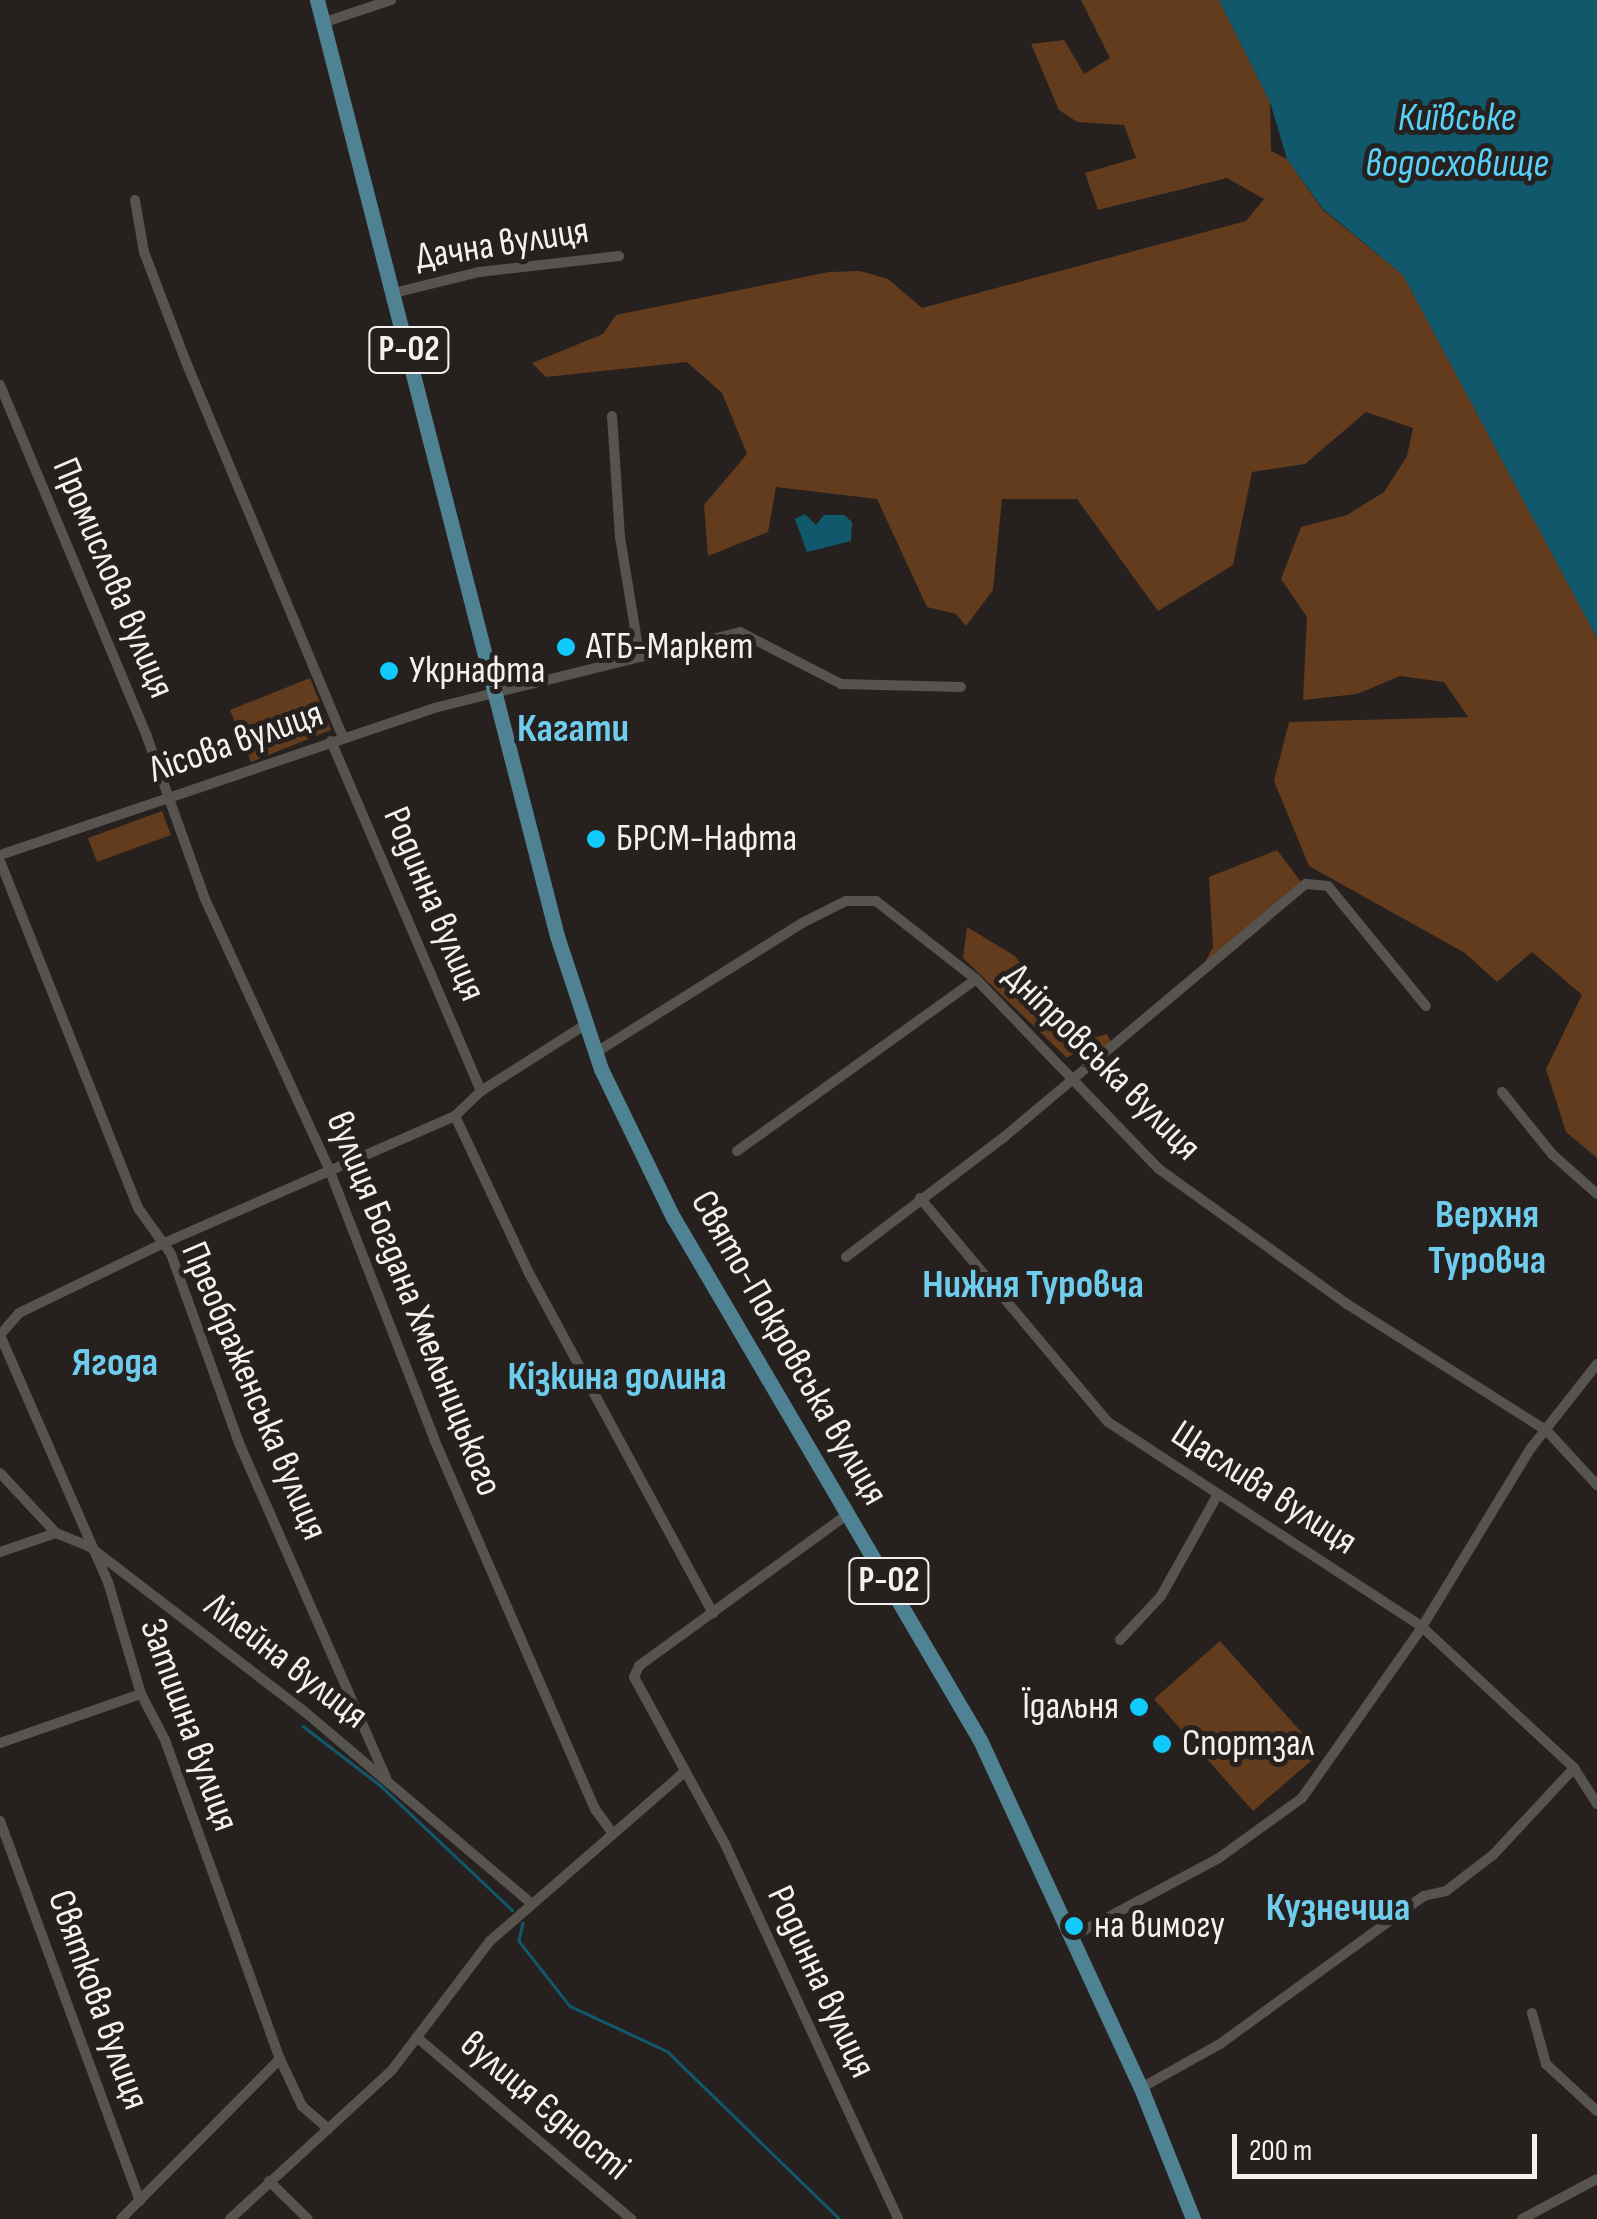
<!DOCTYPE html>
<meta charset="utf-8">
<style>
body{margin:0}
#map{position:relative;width:1597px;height:2219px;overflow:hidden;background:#26211e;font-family:"Sofia Sans Condensed",sans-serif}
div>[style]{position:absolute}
.green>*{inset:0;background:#623c1d}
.water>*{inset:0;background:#11586d}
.stream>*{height:2.5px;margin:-1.25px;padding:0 1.25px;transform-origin:1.25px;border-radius:1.25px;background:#11586d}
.minor>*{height:10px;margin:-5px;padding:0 5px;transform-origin:5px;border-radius:5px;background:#57534f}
.primary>*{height:15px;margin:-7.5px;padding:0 7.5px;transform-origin:7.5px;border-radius:7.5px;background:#4f8292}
.dots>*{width:28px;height:28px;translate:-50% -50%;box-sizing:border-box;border:5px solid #26211e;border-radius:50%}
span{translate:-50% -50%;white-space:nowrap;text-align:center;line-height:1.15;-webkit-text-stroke:10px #26211e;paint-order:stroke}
.shield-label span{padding:2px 8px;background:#26211e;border:2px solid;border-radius:8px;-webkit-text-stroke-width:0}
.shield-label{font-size:35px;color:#f4f1ef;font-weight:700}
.street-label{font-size:38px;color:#f4f1ef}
.poi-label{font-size:38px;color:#f4f1ef}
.left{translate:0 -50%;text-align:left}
.right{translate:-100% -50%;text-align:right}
.water-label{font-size:40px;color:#55d1fa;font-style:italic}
.neighbourhood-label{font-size:40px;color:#6fcced;font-weight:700}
.scale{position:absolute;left:1232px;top:2134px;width:305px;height:45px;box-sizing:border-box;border:5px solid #f4f1ef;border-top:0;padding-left:12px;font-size:30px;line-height:35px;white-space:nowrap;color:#f4f1ef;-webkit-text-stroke:8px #26211e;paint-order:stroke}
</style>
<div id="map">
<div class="green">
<i style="clip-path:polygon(1081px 0,1219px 0,1270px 102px,1271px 151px,1287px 159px,1322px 209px,1403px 275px,1597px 638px,1597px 1158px,1566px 1132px,1546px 1069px,1582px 995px,1532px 952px,1497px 982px,1465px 953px,1309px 866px,1274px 781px,1289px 722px,1468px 717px,1444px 682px,1400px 676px,1357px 694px,1303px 700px,1307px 617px,1281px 579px,1301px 527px,1347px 515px,1384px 492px,1407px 456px,1413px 428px,1366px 412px,1305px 464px,1252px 472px,1233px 565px,1158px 611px,1077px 499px,1002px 499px,993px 590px,966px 626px,956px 614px,927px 607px,877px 499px,776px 487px,768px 532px,708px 556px,704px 505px,747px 454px,722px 393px,687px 362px,546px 377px,532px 363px,603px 334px,616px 315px,829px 272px,860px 271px,888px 279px,922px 308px,1246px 221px,1264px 199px,1227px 178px,1098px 210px,1085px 173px,1136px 158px,1124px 125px,1077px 122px,1059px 110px,1031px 44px,1064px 40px,1084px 74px,1110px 58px)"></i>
<i style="clip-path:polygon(310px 678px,331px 730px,251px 762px,230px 710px)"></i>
<i style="clip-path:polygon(162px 811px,171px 835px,97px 862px,88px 838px)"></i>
<i style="clip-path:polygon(1277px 850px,1301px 882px,1204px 964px,1213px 947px,1209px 877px)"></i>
<i style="clip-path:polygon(967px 927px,1015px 956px,1078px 1042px,1107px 1034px,1111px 1042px,1088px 1061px,1077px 1051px,1067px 1058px,963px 958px)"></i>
<i style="clip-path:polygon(1220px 1641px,1320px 1753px,1253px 1811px,1154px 1699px)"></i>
</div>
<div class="water">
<i style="clip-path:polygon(1219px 0,1597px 0,1597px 638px,1403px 275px,1322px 208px,1287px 159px,1270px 102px)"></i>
<i style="clip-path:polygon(805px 514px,816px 525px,824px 515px,844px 515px,852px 522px,851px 541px,807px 552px,795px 519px)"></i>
</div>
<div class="stream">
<i style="left:303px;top:1726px;width:97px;rotate:37.5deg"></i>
<i style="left:380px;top:1785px;width:182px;rotate:43.4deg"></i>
<i style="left:523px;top:1923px;width:18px;rotate:103deg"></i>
<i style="left:519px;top:1941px;width:83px;rotate:51.9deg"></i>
<i style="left:570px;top:2006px;width:107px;rotate:24.9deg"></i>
<i style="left:667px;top:2051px;width:241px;rotate:44.2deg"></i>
</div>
<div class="minor">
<i style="left:322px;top:23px;width:73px;rotate:-18.4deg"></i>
<i style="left:135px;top:200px;width:53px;rotate:80.2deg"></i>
<i style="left:144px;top:252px;width:118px;rotate:69.1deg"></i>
<i style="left:186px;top:362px;width:407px;rotate:67.3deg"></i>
<i style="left:394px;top:293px;width:88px;rotate:-13.9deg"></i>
<i style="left:479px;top:272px;width:141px;rotate:-6.5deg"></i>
<i style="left:0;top:385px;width:381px;rotate:67.3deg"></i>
<i style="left:147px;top:737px;width:172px;rotate:70.3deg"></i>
<i style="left:205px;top:899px;width:297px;rotate:65.3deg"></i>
<i style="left:329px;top:1169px;width:290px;rotate:68.7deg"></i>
<i style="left:434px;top:1439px;width:404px;rotate:66.5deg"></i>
<i style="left:595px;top:1809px;width:29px;rotate:54deg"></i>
<i style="left:612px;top:416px;width:121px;rotate:86.2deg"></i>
<i style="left:620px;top:537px;width:118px;rotate:80.7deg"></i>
<i style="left:331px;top:741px;width:381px;rotate:66.8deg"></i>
<i style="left:0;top:855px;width:458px;rotate:-18.7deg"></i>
<i style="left:434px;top:708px;width:315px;rotate:-13.9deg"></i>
<i style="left:740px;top:632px;width:114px;rotate:27.2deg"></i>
<i style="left:841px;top:684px;width:120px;rotate:1.4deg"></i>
<i style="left:0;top:861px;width:373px;rotate:68.3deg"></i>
<i style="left:138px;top:1208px;width:57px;rotate:54.3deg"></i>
<i style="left:171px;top:1254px;width:201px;rotate:70.2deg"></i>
<i style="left:239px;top:1443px;width:366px;rotate:66.3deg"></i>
<i style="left:595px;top:1053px;width:244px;rotate:-32.1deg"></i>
<i style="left:802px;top:923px;width:49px;rotate:-26.6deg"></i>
<i style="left:846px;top:901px;width:30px"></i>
<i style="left:876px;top:901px;width:127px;rotate:38deg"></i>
<i style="left:976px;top:979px;width:264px;rotate:46.1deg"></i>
<i style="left:1159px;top:1169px;width:231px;rotate:35.7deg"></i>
<i style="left:1347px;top:1304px;width:237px;rotate:32.4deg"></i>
<i style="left:1547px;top:1431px;width:74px;rotate:47.2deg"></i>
<i style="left:1502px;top:1092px;width:80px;rotate:51.1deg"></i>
<i style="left:1552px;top:1154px;width:60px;rotate:41.6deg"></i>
<i style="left:455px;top:1116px;width:174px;rotate:64.8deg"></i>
<i style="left:529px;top:1273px;width:387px;rotate:61.6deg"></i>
<i style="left:737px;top:1151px;width:294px;rotate:-35.7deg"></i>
<i style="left:920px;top:1198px;width:292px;rotate:50deg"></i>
<i style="left:1108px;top:1422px;width:375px;rotate:33.1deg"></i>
<i style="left:1422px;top:1627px;width:207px;rotate:42.8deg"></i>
<i style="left:1574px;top:1768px;width:43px;rotate:57.4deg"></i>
<i style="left:846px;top:1257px;width:198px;rotate:-37.2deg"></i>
<i style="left:1004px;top:1137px;width:394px;rotate:-40deg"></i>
<i style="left:1306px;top:884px;width:22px;rotate:5deg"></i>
<i style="left:1328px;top:886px;width:155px;rotate:50.8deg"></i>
<i style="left:0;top:1335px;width:270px;rotate:66.4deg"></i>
<i style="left:108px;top:1582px;width:117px;rotate:73.6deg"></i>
<i style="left:141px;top:1694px;width:52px;rotate:62.4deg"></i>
<i style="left:165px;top:1740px;width:339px;rotate:70.2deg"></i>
<i style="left:280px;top:2059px;width:52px;rotate:64.9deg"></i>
<i style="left:302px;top:2106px;width:35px;rotate:41deg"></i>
<i style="left:0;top:1335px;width:29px;rotate:-49deg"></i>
<i style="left:19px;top:1313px;width:159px;rotate:-25.8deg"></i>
<i style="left:162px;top:1244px;width:320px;rotate:-23.6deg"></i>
<i style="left:455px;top:1116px;width:36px;rotate:-44deg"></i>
<i style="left:481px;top:1091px;width:123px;rotate:-32.4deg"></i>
<i style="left:0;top:1473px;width:82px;rotate:47deg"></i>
<i style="left:56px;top:1533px;width:37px;rotate:22deg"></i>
<i style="left:90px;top:1547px;width:271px;rotate:37.5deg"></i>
<i style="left:305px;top:1712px;width:297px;rotate:40.2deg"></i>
<i style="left:848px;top:1514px;width:258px;rotate:144deg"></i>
<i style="left:639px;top:1666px;width:12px;rotate:114deg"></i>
<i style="left:634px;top:1677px;width:190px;rotate:61.4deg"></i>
<i style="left:725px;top:1844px;width:413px;rotate:65.2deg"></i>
<i style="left:0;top:1552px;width:59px;rotate:-18.7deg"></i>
<i style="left:1120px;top:1640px;width:60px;rotate:-47deg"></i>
<i style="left:1161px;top:1596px;width:117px;rotate:-60.8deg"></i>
<i style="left:0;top:1743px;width:149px;rotate:-19.2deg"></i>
<i style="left:0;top:1821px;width:405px;rotate:69.8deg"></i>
<i style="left:1071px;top:1937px;width:168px;rotate:-28.1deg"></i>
<i style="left:1219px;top:1858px;width:102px;rotate:-35.9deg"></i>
<i style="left:1302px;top:1798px;width:209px;rotate:-54.9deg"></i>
<i style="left:1422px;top:1627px;width:210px;rotate:-58.7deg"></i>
<i style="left:1531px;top:1448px;width:107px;rotate:-51.8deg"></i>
<i style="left:1532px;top:2013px;width:53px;rotate:74.6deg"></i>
<i style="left:1546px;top:2064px;width:69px;rotate:42.7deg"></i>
<i style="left:420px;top:2040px;width:277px;rotate:40.3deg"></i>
<i style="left:1141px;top:2088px;width:90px;rotate:-29.1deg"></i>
<i style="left:1220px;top:2044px;width:252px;rotate:-36deg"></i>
<i style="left:1424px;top:1896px;width:23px;rotate:-13deg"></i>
<i style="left:1446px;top:1891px;width:59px;rotate:-37.5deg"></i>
<i style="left:1493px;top:1855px;width:119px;rotate:-47deg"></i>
<i style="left:269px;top:2181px;width:54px;rotate:44.3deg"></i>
<i style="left:121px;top:2219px;width:226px;rotate:-45.2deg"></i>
<i style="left:230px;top:2219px;width:220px;rotate:-42.6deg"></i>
<i style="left:392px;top:2070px;width:162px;rotate:-52.8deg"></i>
<i style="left:490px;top:1941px;width:254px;rotate:-41deg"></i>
<i style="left:1522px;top:2219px;width:85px;rotate:-28.1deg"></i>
</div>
<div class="primary">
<i style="left:317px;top:0;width:966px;rotate:75.62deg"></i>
<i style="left:557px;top:936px;width:140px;rotate:71.7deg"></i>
<i style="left:601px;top:1069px;width:165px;rotate:64.1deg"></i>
<i style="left:673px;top:1217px;width:606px;rotate:59.59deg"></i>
<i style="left:980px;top:1740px;width:383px;rotate:65.2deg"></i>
<i style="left:1141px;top:2088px;width:141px;rotate:68.3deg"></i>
</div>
<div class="dots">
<i style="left:566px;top:647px;background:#0fcafa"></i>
<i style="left:389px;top:671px;background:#0fcafa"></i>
<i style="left:596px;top:839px;background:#0fcafa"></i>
<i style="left:1139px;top:1707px;background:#0fcafa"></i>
<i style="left:1162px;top:1744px;background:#0fcafa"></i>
<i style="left:1074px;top:1926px;background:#0fcafa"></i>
</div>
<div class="shield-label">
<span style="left:409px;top:350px">Р-02</span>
<span style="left:889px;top:1581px">Р-02</span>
</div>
<div class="street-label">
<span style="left:502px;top:244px;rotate:-9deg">Дачна вулиця</span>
<span style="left:113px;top:578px;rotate:67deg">Промислова вулиця</span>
<span style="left:236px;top:742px;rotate:-19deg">Лісова вулиця</span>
<span style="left:434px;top:904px;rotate:67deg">Родинна вулиця</span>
<span style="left:1102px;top:1062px;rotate:45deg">Дніпровська вулиця</span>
<span style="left:414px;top:1304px;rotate:68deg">вулиця Богдана Хмельницького</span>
<span style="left:789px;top:1348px;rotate:60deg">Свято-Покровська вулиця</span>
<span style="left:254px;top:1391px;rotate:67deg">Преображенська вулиця</span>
<span style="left:1264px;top:1488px;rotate:33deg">Щаслива вулиця</span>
<span style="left:286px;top:1661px;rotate:38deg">Лілейна вулиця</span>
<span style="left:189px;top:1725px;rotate:70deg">Затишна вулиця</span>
<span style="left:821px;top:1982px;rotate:65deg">Родинна вулиця</span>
<span style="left:98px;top:2000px;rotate:70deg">Святкова вулиця</span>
<span style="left:545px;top:2106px;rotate:40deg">вулиця Єдності</span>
</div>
<div class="poi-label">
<span class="left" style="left:586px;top:647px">АТБ-Маркет</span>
<span class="left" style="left:409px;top:671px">Укрнафта</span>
<span class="left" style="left:616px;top:839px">БРСМ-Нафта</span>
<span class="right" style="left:1119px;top:1707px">Їдальня</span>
<span class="left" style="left:1182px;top:1744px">Спортзал</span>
<span class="left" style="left:1094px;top:1926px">на вимогу</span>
</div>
<div class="water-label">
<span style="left:1457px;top:141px">Київське<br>водосховище</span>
</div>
<div class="neighbourhood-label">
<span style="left:573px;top:729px">Кагати</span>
<span style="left:1487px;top:1238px">Верхня<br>Туровча</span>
<span style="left:1033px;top:1285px">Нижня Туровча</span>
<span style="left:115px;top:1363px">Ягода</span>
<span style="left:617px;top:1377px">Кізкина долина</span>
<span style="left:1338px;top:1908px">Кузнечша</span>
</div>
<div class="scale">200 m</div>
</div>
